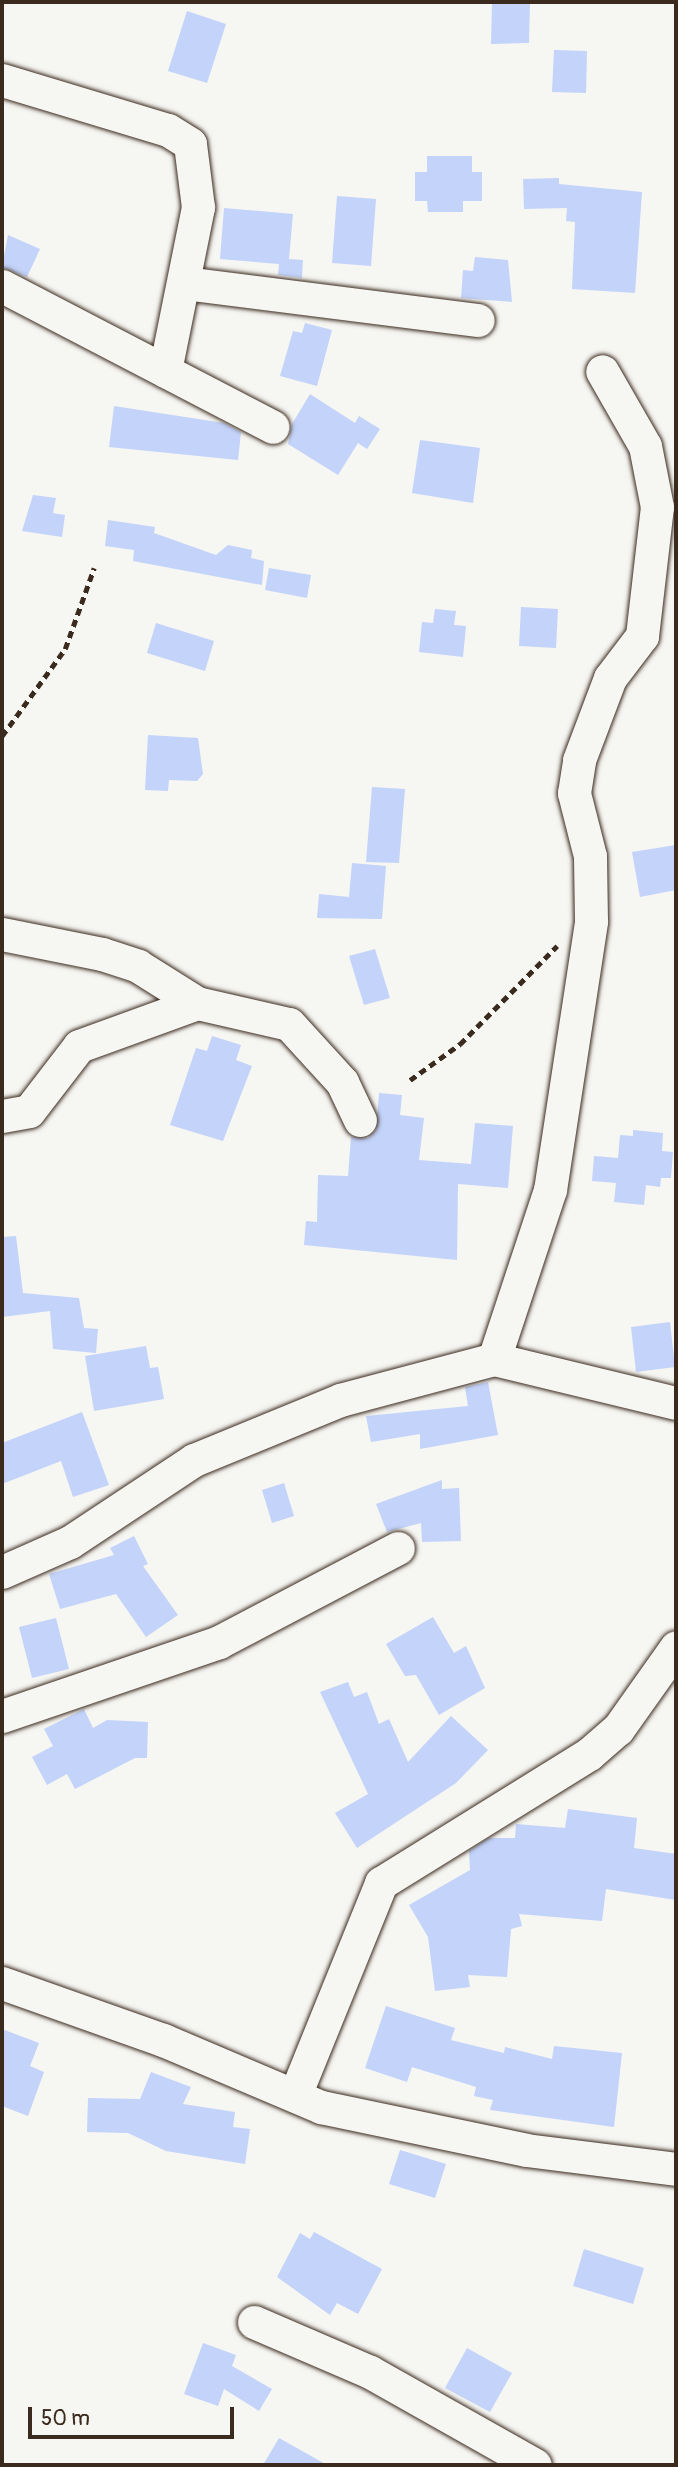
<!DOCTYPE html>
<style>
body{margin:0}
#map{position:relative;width:678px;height:2467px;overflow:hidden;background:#f6f6f2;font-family:Pangolin,sans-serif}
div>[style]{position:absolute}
.building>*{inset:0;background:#c3d3f9}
.path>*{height:4.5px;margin-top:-2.25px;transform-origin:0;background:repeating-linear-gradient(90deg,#3b2a1e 0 7px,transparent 0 12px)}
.roads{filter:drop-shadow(0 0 2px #3b2a1e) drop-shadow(0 0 2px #3b2a1e)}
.minor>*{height:33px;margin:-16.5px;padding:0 16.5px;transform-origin:16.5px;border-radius:16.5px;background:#f6f6f2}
span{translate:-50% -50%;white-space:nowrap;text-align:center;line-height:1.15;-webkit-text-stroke:7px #f6f6f2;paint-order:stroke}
.frame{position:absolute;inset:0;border:4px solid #3b2a1e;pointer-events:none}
.scale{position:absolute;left:28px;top:2407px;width:206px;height:32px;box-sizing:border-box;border:4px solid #3b2a1e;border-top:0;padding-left:9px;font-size:21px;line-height:24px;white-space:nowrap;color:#3b2a1e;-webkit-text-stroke:5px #f6f6f2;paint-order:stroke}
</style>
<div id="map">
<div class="building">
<i style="clip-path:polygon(492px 2px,530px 2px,529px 43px,491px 44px)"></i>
<i style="clip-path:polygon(187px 11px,226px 24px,207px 83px,168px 71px)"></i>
<i style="clip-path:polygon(554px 50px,587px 51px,586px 93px,552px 92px)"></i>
<i style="clip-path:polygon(427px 156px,472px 156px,472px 172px,482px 172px,482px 201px,463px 201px,463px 212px,428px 212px,427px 201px,415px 201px,415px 172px,427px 172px)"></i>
<i style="clip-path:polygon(559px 178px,559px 184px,642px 192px,635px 293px,572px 289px,575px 222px,566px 221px,567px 208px,524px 209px,523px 179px)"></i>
<i style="clip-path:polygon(337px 196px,376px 199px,371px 266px,332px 263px)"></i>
<i style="clip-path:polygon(224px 208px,293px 214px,289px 259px,303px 260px,302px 278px,278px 275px,279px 264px,220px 259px)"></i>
<i style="clip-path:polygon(8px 235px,40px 249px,27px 277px,2px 267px)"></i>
<i style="clip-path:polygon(475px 257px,508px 260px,512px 302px,461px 298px,463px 270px,473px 271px)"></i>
<i style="clip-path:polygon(305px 323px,332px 330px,317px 386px,280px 376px,293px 331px,302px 333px)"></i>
<i style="clip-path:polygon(310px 394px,355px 423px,359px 416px,380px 429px,367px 449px,358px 443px,338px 475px,288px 444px,292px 424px)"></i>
<i style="clip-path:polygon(114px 406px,224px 423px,241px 432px,238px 460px,109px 447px)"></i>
<i style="clip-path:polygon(420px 440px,480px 448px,473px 503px,412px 493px)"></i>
<i style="clip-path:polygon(33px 495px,56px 498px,53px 513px,65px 515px,62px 537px,22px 531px)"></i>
<i style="clip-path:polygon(108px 520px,155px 527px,154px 533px,216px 555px,228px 545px,252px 550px,251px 558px,264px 561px,262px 585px,133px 561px,134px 550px,105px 546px)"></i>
<i style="clip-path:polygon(269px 568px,311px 575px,307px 598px,265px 590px)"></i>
<i style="clip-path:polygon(521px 607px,558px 609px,556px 648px,519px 646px)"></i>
<i style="clip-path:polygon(435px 609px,456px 611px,454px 625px,466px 626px,463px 657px,419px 652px,422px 622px,433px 623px)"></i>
<i style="clip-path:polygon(156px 623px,214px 641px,205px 671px,147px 653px)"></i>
<i style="clip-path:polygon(148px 735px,198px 738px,203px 774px,197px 781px,169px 780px,168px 791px,145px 790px)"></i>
<i style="clip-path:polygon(372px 787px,405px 789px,399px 863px,366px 862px)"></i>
<i style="clip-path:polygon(676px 845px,676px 890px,640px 897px,632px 852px)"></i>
<i style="clip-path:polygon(352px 863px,386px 866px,382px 919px,317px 918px,319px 894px,349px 897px)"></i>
<i style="clip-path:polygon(375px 949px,390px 998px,364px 1005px,349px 956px)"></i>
<i style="clip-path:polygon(212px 1036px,241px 1045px,236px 1060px,252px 1066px,223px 1141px,170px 1125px,196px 1048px,207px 1051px)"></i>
<i style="clip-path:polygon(379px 1093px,402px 1095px,400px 1115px,424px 1118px,419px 1160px,471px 1164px,475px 1123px,513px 1126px,508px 1188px,458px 1184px,457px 1260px,304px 1245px,306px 1221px,317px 1222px,318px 1175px,348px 1176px,351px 1137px,368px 1138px,376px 1130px)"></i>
<i style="clip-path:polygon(633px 1130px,663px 1133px,662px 1151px,673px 1152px,671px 1178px,661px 1178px,660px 1187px,646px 1185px,644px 1205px,614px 1202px,616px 1183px,592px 1181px,594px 1156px,618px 1158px,620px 1135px,633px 1136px)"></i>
<i style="clip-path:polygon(16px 1236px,23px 1293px,79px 1298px,84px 1328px,98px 1329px,96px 1353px,53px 1349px,50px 1311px,2px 1317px,2px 1237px)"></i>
<i style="clip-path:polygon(670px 1322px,675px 1367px,636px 1372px,631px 1327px)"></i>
<i style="clip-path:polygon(146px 1346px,150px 1368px,158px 1367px,164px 1399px,94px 1411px,85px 1356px)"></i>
<i style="clip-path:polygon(488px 1382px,498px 1435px,420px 1449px,420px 1434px,371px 1442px,366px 1416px,468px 1406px,465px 1387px)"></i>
<i style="clip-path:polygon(82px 1412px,109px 1485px,73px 1497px,61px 1461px,2px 1484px,2px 1443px)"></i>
<i style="clip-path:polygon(442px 1480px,442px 1489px,459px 1488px,461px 1541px,422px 1542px,421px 1523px,387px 1532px,376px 1504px)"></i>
<i style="clip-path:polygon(284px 1483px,294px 1516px,272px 1523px,262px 1490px)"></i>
<i style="clip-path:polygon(134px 1536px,148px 1564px,143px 1566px,178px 1615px,146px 1637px,116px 1594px,60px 1609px,49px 1574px,114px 1555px,110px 1548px)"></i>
<i style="clip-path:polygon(433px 1617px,454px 1653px,466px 1646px,485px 1688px,439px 1715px,416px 1675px,405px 1676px,386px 1644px)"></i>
<i style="clip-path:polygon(56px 1618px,69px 1669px,32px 1678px,19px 1627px)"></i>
<i style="clip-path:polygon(348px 1682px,354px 1697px,367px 1692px,379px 1724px,389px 1719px,408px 1762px,451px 1716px,488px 1750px,456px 1783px,357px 1848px,335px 1813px,368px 1794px,320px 1692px)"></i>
<i style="clip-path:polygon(84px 1709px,93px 1728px,107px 1720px,148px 1722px,147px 1758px,135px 1758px,75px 1789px,67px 1774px,47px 1785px,32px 1757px,53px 1746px,44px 1729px)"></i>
<i style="clip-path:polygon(568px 1809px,637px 1818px,634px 1848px,676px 1854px,676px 1900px,606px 1889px,602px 1921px,519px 1914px,522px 1926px,511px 1929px,507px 1977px,468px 1975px,470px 1987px,435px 1991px,428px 1937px,409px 1905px,470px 1870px,469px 1851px,489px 1838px,515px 1838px,516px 1824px,565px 1828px)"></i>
<i style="clip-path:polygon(386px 2006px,455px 2028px,451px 2040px,504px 2053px,505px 2047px,552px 2059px,554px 2046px,622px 2053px,614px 2127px,490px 2110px,493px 2100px,474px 2096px,476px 2087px,412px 2067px,407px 2082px,365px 2068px)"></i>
<i style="clip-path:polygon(2px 2029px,39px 2043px,30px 2066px,44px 2072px,28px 2116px,2px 2106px)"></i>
<i style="clip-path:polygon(151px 2072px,191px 2087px,183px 2104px,235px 2112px,233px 2127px,250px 2129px,245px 2164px,166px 2151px,128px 2133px,87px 2132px,88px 2098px,140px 2099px)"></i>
<i style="clip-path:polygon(400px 2150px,446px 2164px,435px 2198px,389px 2184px)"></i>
<i style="clip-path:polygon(314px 2232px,382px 2269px,358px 2314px,337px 2303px,330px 2315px,277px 2277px,300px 2233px,310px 2239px)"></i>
<i style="clip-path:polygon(584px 2249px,644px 2268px,633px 2304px,573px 2286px)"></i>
<i style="clip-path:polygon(203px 2343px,236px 2355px,232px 2366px,272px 2389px,259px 2411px,224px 2389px,218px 2406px,184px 2394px)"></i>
<i style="clip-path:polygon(467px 2348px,512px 2373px,490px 2412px,445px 2388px)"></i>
<i style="clip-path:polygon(279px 2438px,327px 2465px,263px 2465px)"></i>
</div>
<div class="path">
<i style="left:2px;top:736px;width:107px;rotate:-54.1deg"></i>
<i style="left:65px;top:649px;width:86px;rotate:-70.3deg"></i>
<i style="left:410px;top:1080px;width:62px;rotate:-35.8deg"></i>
<i style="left:460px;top:1044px;width:138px;rotate:-45.3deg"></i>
</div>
<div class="roads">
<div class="minor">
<i style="left:2px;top:80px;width:173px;rotate:16.8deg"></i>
<i style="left:168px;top:130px;width:26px;rotate:32deg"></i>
<i style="left:190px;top:144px;width:64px;rotate:82.8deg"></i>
<i style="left:198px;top:207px;width:167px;rotate:101.4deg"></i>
<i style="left:184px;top:283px;width:296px;rotate:7.2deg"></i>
<i style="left:2px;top:286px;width:305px;rotate:27.5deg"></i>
<i style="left:2px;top:934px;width:102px;rotate:11.3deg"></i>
<i style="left:102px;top:954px;width:38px;rotate:18deg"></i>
<i style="left:138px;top:966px;width:70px;rotate:32.1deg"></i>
<i style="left:197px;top:1003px;width:94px;rotate:12.9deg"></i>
<i style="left:289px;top:1024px;width:79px;rotate:47.6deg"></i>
<i style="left:342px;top:1082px;width:42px;rotate:64.7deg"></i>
<i style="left:2px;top:1116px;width:27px;rotate:-10deg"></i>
<i style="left:29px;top:1111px;width:82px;rotate:-52.4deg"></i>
<i style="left:79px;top:1046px;width:126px;rotate:-20deg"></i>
<i style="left:494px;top:1359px;width:178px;rotate:-71.7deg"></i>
<i style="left:550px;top:1190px;width:272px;rotate:-81.3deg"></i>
<i style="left:591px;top:921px;width:65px;rotate:-90.9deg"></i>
<i style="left:590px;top:856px;width:65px;rotate:-104.3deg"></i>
<i style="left:574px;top:793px;width:33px;rotate:-81deg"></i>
<i style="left:579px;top:760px;width:88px;rotate:-69.3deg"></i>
<i style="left:610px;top:678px;width:53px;rotate:-52.7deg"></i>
<i style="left:642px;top:636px;width:130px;rotate:-83.4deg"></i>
<i style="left:657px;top:507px;width:62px;rotate:-101.1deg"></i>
<i style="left:645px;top:446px;width:86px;rotate:-119.8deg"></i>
<i style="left:2px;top:1572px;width:74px;rotate:-23.8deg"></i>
<i style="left:70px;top:1542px;width:149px;rotate:-33.5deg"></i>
<i style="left:194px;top:1460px;width:158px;rotate:-22.3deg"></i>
<i style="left:340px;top:1400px;width:159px;rotate:-14.9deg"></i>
<i style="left:494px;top:1359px;width:187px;rotate:13.6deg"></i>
<i style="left:2px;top:1716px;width:229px;rotate:-18.8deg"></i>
<i style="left:219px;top:1642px;width:202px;rotate:-27.7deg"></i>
<i style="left:2px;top:1983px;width:171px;rotate:19.5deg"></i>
<i style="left:163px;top:2040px;width:172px;rotate:23deg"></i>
<i style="left:321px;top:2107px;width:209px;rotate:11.8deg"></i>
<i style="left:526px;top:2150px;width:151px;rotate:7.2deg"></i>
<i style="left:295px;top:2095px;width:229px;rotate:-67.9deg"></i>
<i style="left:381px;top:1883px;width:245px;rotate:-31.8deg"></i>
<i style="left:589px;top:1754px;width:38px;rotate:-41deg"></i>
<i style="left:618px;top:1729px;width:100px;rotate:-54.7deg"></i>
<i style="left:254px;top:2322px;width:126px;rotate:23.3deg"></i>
<i style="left:370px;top:2372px;width:189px;rotate:29.4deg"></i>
</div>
</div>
<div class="frame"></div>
<div class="scale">50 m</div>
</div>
